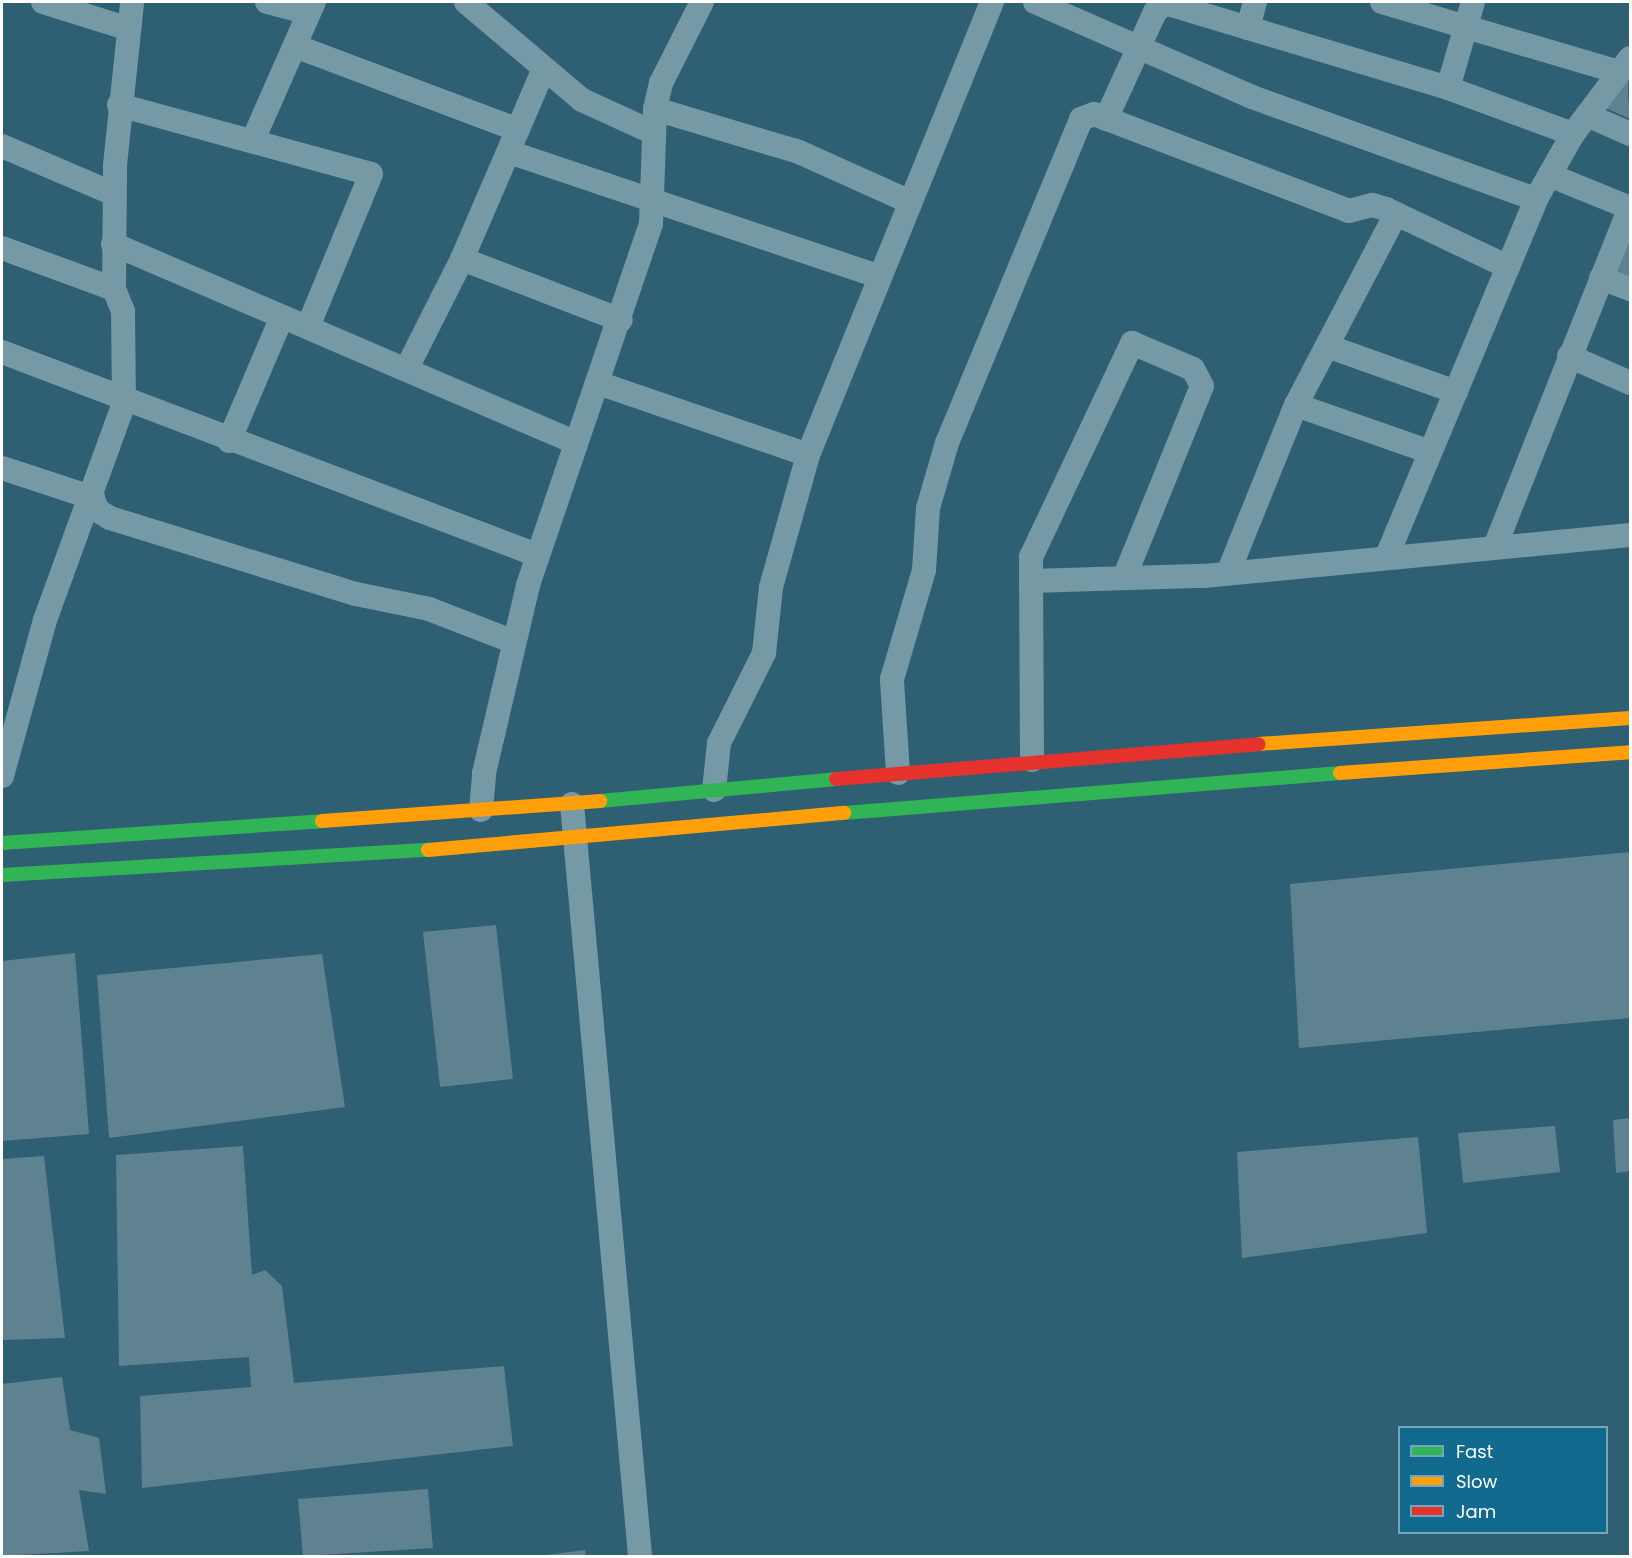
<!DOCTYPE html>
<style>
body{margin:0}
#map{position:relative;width:1632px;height:1558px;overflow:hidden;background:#2f5f72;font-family:Poppins,sans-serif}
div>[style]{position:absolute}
.building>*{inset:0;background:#5f8290}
.street>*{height:24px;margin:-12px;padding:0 12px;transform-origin:12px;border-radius:12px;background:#7699a6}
.fast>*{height:14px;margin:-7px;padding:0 7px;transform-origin:7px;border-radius:7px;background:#30b455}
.slow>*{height:14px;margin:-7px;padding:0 7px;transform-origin:7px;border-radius:7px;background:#ff9f0a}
.jam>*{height:14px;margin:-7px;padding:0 7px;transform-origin:7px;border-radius:7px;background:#e5322d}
span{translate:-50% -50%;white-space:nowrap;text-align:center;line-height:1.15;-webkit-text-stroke:6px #126b8f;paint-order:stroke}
.frame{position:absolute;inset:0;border:3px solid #fff;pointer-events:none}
.legend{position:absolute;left:1398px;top:1426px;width:210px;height:108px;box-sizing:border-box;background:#126b8f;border:2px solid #71a6bc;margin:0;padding:8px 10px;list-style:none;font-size:18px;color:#fff}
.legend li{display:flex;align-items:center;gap:12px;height:30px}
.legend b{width:30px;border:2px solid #71a6bc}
</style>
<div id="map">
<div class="building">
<i style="clip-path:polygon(1630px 62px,1628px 92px,1630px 119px,1601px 106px)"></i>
<i style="clip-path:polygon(1630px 219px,1630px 276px,1615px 271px)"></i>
<i style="clip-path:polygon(1630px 852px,1630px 1018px,1299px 1048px,1290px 884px)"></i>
<i style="clip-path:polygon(496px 925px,513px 1079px,440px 1087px,423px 932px)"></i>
<i style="clip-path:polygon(75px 953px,89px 1134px,2px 1141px,2px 961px)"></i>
<i style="clip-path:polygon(322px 954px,345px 1107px,109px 1138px,97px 975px)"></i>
<i style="clip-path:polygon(1630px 1118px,1630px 1171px,1616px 1173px,1613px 1120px)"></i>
<i style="clip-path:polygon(1555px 1126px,1560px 1172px,1463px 1183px,1458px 1133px)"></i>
<i style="clip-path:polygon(1418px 1137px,1427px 1233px,1242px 1258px,1237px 1152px)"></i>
<i style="clip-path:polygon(243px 1146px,252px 1275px,265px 1270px,282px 1286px,294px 1383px,504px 1366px,513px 1446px,142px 1488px,140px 1396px,251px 1387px,249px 1357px,119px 1366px,116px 1155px)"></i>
<i style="clip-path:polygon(44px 1156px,65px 1338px,2px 1340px,2px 1159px)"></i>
<i style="clip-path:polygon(62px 1377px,70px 1430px,99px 1438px,106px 1494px,79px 1490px,89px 1551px,2px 1556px,2px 1384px)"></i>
<i style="clip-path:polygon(428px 1489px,433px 1548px,303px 1556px,298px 1499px)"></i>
<i style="clip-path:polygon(585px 1550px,586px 1556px,546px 1556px,546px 1555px)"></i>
</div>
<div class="street">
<i style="left:43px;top:2px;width:90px;rotate:17.4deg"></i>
<i style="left:267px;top:2px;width:43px;rotate:14.7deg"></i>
<i style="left:466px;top:2px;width:152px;rotate:40.2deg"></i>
<i style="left:582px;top:100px;width:79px;rotate:24.6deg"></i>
<i style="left:1035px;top:2px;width:237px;rotate:23.6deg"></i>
<i style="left:1252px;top:97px;width:302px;rotate:19.8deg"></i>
<i style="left:1382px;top:2px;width:246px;rotate:16.5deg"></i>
<i style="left:1248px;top:28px;width:27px;rotate:-75deg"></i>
<i style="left:295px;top:46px;width:238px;rotate:20.6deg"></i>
<i style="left:1448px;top:88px;width:90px;rotate:-73.8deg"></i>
<i style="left:119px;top:105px;width:261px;rotate:15.3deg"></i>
<i style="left:371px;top:174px;width:165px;rotate:112.4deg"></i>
<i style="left:655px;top:109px;width:150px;rotate:16.6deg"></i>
<i style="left:799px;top:152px;width:122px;rotate:24.2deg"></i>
<i style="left:1587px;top:115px;width:47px;rotate:23.8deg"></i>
<i style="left:1106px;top:119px;width:118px;rotate:-65.4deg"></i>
<i style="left:1155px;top:12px;width:13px;rotate:-42deg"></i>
<i style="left:1165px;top:3px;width:295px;rotate:16.7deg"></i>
<i style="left:1448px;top:88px;width:133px;rotate:20.2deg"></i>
<i style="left:253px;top:140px;width:151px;rotate:-66.2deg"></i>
<i style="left:2px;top:146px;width:122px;rotate:23.2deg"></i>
<i style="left:509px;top:152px;width:391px;rotate:18.6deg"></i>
<i style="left:113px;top:244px;width:502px;rotate:23.24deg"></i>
<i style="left:2px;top:248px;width:119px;rotate:20.1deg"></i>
<i style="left:114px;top:289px;width:24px;rotate:68deg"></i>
<i style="left:123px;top:311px;width:92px;rotate:89.4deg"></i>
<i style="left:124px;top:403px;width:231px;rotate:110deg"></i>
<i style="left:45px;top:620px;width:162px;rotate:105.4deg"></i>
<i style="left:462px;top:259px;width:170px;rotate:21deg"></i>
<i style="left:1601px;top:278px;width:31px;rotate:21deg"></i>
<i style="left:114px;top:289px;width:124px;rotate:-89.5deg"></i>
<i style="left:115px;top:165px;width:164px;rotate:-84deg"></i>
<i style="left:1327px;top:346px;width:137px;rotate:19.6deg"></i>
<i style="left:2px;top:352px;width:572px;rotate:20.78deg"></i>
<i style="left:1569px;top:356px;width:67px;rotate:23.9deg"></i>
<i style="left:407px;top:368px;width:122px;rotate:-63.2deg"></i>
<i style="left:462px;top:259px;width:207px;rotate:-66.7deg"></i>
<i style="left:598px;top:383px;width:222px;rotate:18.9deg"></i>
<i style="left:1296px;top:405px;width:142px;rotate:19.3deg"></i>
<i style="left:229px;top:441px;width:135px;rotate:-66.9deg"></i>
<i style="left:2px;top:468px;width:96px;rotate:18.2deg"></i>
<i style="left:93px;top:498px;width:13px;rotate:72deg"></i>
<i style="left:97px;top:510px;width:15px;rotate:32deg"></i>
<i style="left:110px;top:518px;width:257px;rotate:17.2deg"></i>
<i style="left:356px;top:594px;width:75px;rotate:11.6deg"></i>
<i style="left:429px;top:609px;width:91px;rotate:21.2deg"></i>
<i style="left:1496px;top:544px;width:362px;rotate:-68.3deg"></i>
<i style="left:1630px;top:208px;width:87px;rotate:-157.8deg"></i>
<i style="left:1387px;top:556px;width:387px;rotate:-67.3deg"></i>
<i style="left:1536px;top:199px;width:75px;rotate:-60.4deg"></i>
<i style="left:1573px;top:134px;width:95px;rotate:-53.1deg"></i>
<i style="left:1228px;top:573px;width:181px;rotate:-68deg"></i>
<i style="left:1296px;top:405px;width:216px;rotate:-62.4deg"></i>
<i style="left:1031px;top:581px;width:173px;rotate:-1.7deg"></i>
<i style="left:1204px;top:576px;width:428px;rotate:-5.5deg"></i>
<i style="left:1032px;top:760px;width:203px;rotate:-90.3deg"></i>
<i style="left:1031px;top:557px;width:237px;rotate:-64.7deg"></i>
<i style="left:1132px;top:343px;width:66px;rotate:23.1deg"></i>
<i style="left:1193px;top:369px;width:19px;rotate:62deg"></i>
<i style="left:1202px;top:386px;width:207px;rotate:112.1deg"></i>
<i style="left:898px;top:773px;width:94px;rotate:-93.7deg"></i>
<i style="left:892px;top:679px;width:114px;rotate:-73.6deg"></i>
<i style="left:924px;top:570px;width:62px;rotate:-86.3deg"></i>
<i style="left:928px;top:508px;width:68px;rotate:-73.7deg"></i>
<i style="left:947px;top:443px;width:351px;rotate:-67.5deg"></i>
<i style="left:1081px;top:119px;width:14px;rotate:-21deg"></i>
<i style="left:1094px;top:114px;width:273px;rotate:20.8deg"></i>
<i style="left:1349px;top:211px;width:24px;rotate:-15deg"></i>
<i style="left:1372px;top:205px;width:15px;rotate:16deg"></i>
<i style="left:1386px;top:209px;width:135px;rotate:25.4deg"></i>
<i style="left:714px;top:790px;width:47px;rotate:-83.9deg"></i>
<i style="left:719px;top:743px;width:101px;rotate:-63.4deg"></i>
<i style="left:764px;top:653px;width:66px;rotate:-83.9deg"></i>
<i style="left:771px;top:587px;width:137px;rotate:-74.3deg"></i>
<i style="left:808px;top:455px;width:489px;rotate:-67.9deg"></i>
<i style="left:572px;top:804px;width:755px;rotate:84.83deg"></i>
<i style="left:481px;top:810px;width:37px;rotate:-85deg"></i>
<i style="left:484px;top:773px;width:193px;rotate:-76.8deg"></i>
<i style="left:528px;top:585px;width:381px;rotate:-71.2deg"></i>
<i style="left:651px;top:224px;width:115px;rotate:-88deg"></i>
<i style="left:655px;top:109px;width:27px;rotate:-77deg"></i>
<i style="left:661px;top:83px;width:91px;rotate:-63.2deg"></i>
</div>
<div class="fast">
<i style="left:600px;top:801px;width:237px;rotate:-5.3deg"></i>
<i style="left:844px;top:813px;width:498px;rotate:-4.6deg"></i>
<i style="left:2px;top:843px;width:321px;rotate:-3.9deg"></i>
<i style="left:2px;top:875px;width:427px;rotate:-3.4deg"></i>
</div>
<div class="slow">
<i style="left:1259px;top:744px;width:372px;rotate:-4deg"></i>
<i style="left:1340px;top:773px;width:291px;rotate:-4.1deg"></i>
<i style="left:322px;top:821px;width:279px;rotate:-4.1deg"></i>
<i style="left:428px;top:850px;width:418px;rotate:-5.1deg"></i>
</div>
<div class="jam">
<i style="left:836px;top:779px;width:424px;rotate:-4.7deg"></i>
</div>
<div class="frame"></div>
<ul class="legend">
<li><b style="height:8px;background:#30b455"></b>Fast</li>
<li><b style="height:8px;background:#ff9f0a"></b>Slow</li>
<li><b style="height:8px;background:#e5322d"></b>Jam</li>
</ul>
</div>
